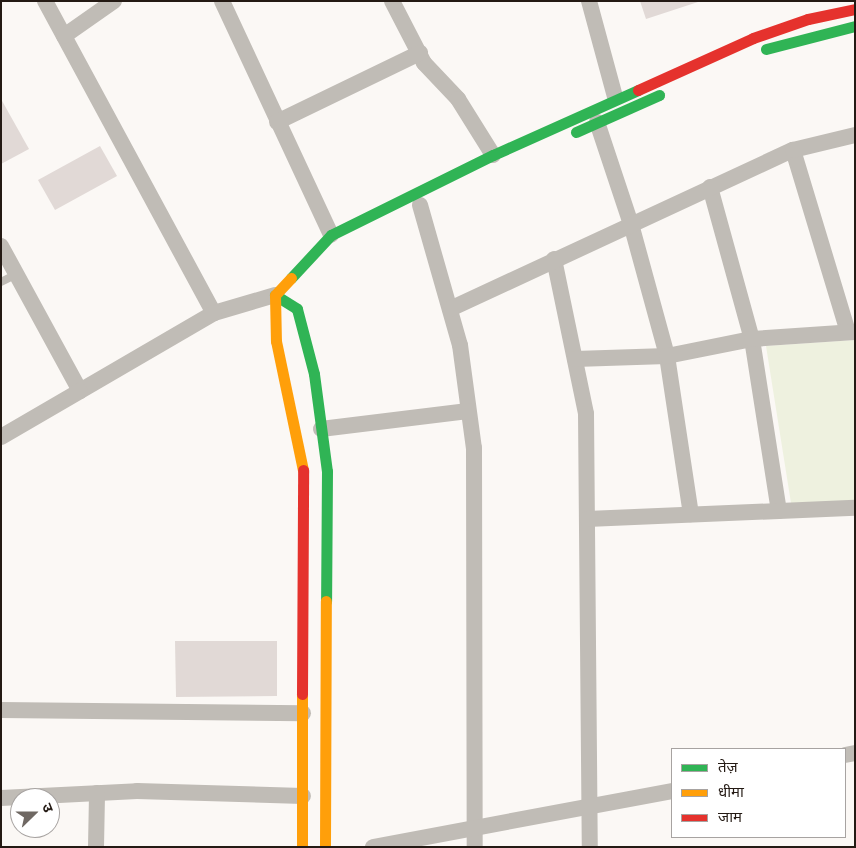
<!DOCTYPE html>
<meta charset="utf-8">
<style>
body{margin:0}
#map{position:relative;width:856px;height:848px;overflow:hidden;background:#fbf8f5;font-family:Commissioner,"Noto Sans Devanagari",sans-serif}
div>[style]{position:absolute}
.green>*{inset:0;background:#eef1df}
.building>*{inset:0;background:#e1d9d6}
.lane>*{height:8px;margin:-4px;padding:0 4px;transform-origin:4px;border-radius:4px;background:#c0bcb6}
.street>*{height:16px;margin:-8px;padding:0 8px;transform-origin:8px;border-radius:8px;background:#c0bcb6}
.fast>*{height:11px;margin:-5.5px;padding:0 5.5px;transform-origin:5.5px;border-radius:5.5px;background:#30b455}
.slow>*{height:11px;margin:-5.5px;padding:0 5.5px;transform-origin:5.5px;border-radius:5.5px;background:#ff9f0a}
.jam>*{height:11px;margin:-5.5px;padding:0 5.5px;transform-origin:5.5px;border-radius:5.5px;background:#e5322d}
span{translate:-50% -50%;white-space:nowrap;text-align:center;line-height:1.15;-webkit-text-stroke:4px #fff;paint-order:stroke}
.frame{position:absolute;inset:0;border:2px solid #241a14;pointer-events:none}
.legend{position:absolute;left:671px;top:748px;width:175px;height:90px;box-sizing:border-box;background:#fff;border:1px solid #a7a3a1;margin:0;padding:6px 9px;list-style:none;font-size:15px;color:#241a14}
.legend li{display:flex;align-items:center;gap:10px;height:25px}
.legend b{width:25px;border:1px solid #a7a3a1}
.north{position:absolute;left:10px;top:788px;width:50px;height:50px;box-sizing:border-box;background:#fff;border:1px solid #a7a3a1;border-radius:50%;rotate:68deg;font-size:14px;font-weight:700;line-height:20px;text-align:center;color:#241a14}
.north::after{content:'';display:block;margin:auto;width:18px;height:22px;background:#6f6863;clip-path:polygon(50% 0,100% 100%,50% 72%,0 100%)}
</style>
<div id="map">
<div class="green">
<i style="clip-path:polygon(855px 340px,855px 501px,791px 503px,766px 346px)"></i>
</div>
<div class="building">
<i style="clip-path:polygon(640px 1px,698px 1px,698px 2px,646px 19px)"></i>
<i style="clip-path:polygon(1px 99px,29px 149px,1px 164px)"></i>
<i style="clip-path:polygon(100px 146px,117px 176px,55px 210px,38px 180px)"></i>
<i style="clip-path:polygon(175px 641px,277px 641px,277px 696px,176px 697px)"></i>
</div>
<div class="lane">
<i style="left:1px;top:282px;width:18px;rotate:-27deg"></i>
</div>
<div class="street">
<i style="left:45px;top:1px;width:355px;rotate:61.6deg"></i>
<i style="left:214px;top:313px;width:64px;rotate:-16.4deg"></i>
<i style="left:222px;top:1px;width:258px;rotate:65deg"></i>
<i style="left:392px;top:1px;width:70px;rotate:62.7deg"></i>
<i style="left:424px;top:63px;width:50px;rotate:46.6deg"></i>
<i style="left:458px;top:99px;width:66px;rotate:58deg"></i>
<i style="left:589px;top:1px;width:99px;rotate:74.8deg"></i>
<i style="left:64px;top:36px;width:61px;rotate:-35deg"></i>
<i style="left:277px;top:122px;width:159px;rotate:-25.8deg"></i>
<i style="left:597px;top:122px;width:108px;rotate:71.6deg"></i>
<i style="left:631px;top:224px;width:137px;rotate:74.7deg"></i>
<i style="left:667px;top:356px;width:160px;rotate:81.4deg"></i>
<i style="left:793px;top:150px;width:190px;rotate:73.2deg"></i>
<i style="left:710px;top:187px;width:158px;rotate:74.6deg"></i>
<i style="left:752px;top:339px;width:174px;rotate:81.1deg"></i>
<i style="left:420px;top:205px;width:146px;rotate:74.1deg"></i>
<i style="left:460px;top:345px;width:104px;rotate:82.3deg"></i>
<i style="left:474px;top:448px;width:399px;rotate:89.9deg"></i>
<i style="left:1px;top:246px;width:165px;rotate:61.4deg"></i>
<i style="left:80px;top:391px;width:155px;rotate:-30.2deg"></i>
<i style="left:554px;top:259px;width:158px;rotate:78.3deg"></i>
<i style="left:586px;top:414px;width:433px;rotate:89.5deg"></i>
<i style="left:450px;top:309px;width:378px;rotate:-24.9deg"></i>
<i style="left:793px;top:150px;width:64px;rotate:-13.6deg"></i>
<i style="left:575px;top:359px;width:92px;rotate:-1.9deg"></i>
<i style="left:667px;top:356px;width:87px;rotate:-11.3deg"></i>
<i style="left:752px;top:339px;width:103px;rotate:-3.9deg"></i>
<i style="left:321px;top:429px;width:148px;rotate:-7deg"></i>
<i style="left:1px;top:437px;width:91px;rotate:-30.2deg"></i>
<i style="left:587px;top:519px;width:268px;rotate:-2.4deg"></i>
<i style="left:1px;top:710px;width:302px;rotate:0.6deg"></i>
<i style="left:845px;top:755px;width:10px;rotate:-11deg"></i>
<i style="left:1px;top:798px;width:136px;rotate:-2.9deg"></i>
<i style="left:137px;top:791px;width:166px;rotate:1.7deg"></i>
<i style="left:96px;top:847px;width:54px;rotate:-88.9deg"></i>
<i style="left:373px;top:847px;width:304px;rotate:-10.6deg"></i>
</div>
<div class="fast">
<i style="left:766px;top:49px;width:92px;rotate:-14.5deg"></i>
<i style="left:576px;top:132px;width:91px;rotate:-24deg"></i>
<i style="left:291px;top:278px;width:59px;rotate:-47.1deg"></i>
<i style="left:331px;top:235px;width:181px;rotate:-26.3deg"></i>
<i style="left:493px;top:155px;width:159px;rotate:-24.1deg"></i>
<i style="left:275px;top:295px;width:26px;rotate:32deg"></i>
<i style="left:297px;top:309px;width:67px;rotate:75.3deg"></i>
<i style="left:314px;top:374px;width:98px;rotate:82.4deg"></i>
<i style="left:327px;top:471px;width:130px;rotate:90.4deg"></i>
</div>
<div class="slow">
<i style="left:291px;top:278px;width:23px;rotate:133deg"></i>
<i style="left:275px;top:295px;width:46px;rotate:88.8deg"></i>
<i style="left:276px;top:341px;width:132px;rotate:78.2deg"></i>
<i style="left:302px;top:847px;width:153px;rotate:-90deg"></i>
<i style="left:325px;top:847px;width:246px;rotate:-89.8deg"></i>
</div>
<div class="jam">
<i style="left:638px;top:90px;width:126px;rotate:-24.3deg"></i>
<i style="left:753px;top:38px;width:58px;rotate:-19.1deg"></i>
<i style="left:808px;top:19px;width:48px;rotate:-12deg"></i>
<i style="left:302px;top:694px;width:224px;rotate:-89.7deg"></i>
</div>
<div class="frame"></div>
<ul class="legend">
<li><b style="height:6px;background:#30b455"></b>तेज़</li>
<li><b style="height:6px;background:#ff9f0a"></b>धीमा</li>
<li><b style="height:6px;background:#e5322d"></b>जाम</li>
</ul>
<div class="north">उ</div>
</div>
